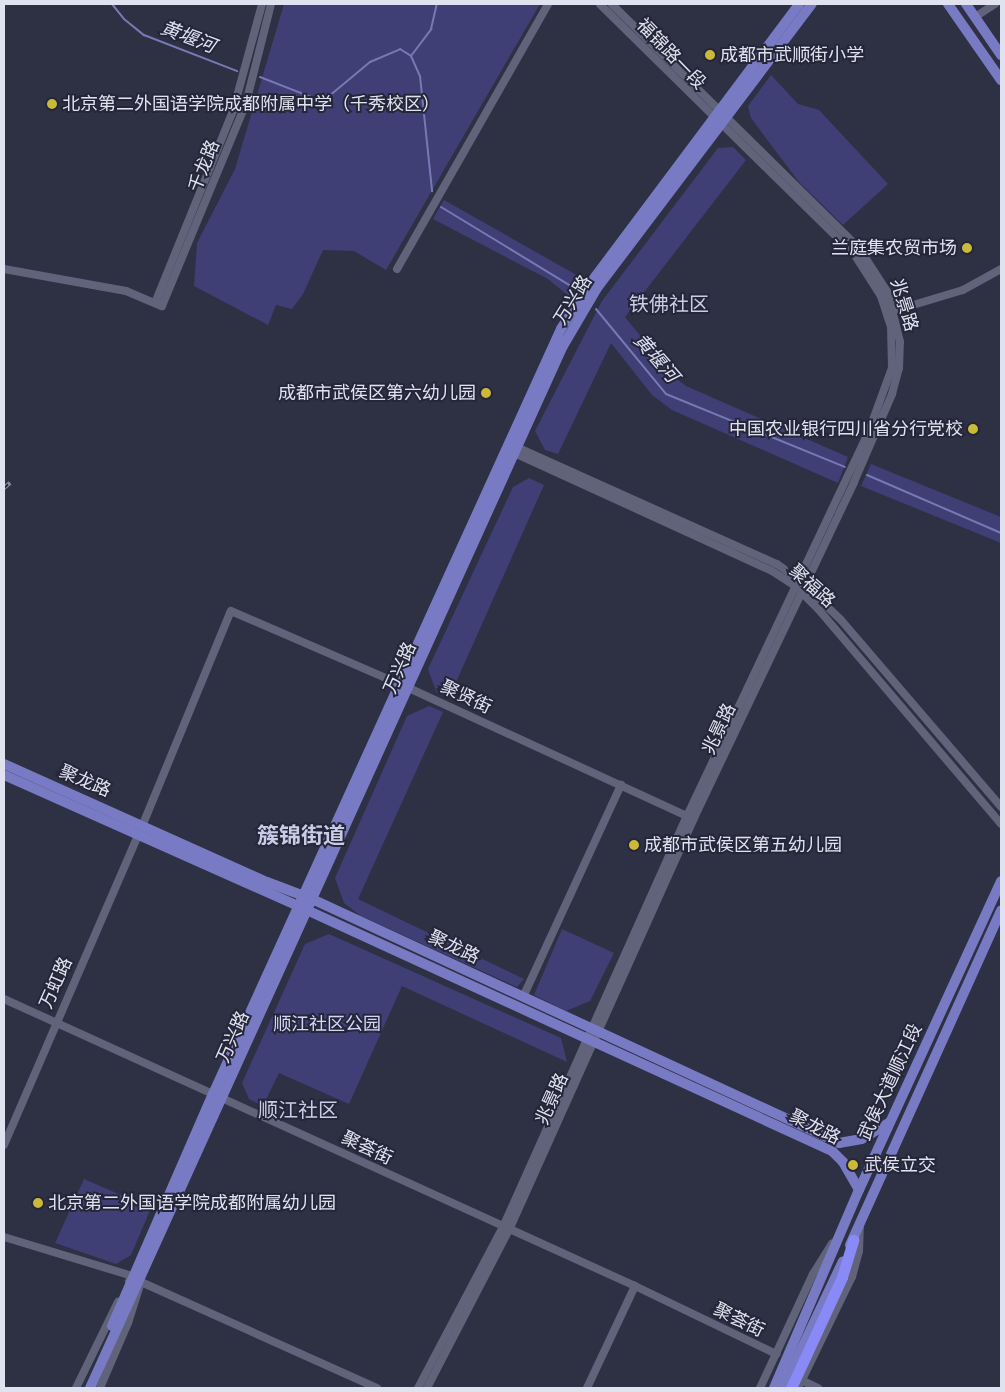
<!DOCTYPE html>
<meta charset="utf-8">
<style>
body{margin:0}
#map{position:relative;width:1005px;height:1392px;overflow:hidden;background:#2e3044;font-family:"Public Sans","Noto Sans SC",sans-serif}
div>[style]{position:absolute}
.green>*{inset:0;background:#3f3f75}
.stream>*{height:2px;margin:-1px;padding:0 1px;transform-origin:1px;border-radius:1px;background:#7679b4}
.minor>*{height:8px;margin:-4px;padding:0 4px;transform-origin:4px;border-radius:4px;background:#61637a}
.major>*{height:10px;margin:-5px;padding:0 5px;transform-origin:5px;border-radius:5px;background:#797ac4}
.highway>*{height:11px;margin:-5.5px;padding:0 5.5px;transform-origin:5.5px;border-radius:5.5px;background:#898af6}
.rail>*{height:4px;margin-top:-2px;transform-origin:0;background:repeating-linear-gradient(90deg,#252639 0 5.5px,#8d8f9f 0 11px);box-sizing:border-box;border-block:1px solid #8d8f9f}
.dots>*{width:14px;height:14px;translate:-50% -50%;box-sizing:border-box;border:2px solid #252639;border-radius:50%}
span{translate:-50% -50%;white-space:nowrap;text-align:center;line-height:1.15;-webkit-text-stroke:4px #252639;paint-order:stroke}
.street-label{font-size:18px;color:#e1e2ef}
.poi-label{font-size:18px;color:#e1e2ef}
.left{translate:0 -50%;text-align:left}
.right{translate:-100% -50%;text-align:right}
.park-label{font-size:18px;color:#d3d6f9}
.water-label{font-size:19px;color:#dee0f2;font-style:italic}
.quarter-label{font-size:20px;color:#c9cce6}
.district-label{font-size:22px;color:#c9cce6;font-weight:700}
.frame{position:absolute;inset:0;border:5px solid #e1e2ef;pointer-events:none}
</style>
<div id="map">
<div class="green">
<i style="clip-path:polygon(284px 4px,540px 4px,386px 270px,354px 251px,323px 250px,303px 294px,292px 309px,276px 305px,268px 325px,194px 286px,197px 243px,235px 169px)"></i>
<i style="clip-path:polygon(771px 75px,798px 104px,819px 110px,888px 184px,843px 225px,799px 182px,751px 118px,748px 106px)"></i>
<i style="clip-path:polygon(733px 147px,746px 160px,625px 317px,673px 376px,686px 386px,848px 457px,838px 483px,672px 410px,652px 395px,611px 343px,558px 454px,545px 450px,535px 431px,602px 301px,718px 148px)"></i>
<i style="clip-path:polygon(444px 200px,580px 277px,570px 297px,548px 279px,433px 219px)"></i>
<i style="clip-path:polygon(871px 464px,1001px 517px,1001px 543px,861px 486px)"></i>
<i style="clip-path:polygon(529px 478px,544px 485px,449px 698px,436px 691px,428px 669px,513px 487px)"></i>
<i style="clip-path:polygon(429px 706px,443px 712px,358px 899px,524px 979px,517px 987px,361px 916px,344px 903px,335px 878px,407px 716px)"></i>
<i style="clip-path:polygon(562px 929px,614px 953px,590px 1001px,566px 1011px,534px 995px)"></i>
<i style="clip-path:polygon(329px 934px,561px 1038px,567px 1062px,402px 986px,349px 1104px,279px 1073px,263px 1106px,249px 1099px,242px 1083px,305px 944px)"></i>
<i style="clip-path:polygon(84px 1179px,151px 1208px,131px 1255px,116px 1264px,55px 1243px)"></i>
</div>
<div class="stream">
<i style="left:112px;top:4px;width:19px;rotate:51deg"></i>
<i style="left:124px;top:19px;width:26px;rotate:39deg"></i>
<i style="left:144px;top:35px;width:100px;rotate:21.2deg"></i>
<i style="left:411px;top:56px;width:34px;rotate:-53deg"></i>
<i style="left:431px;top:29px;width:26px;rotate:-77deg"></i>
<i style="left:260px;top:77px;width:60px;rotate:21.4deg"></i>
<i style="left:316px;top:99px;width:12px;rotate:-9deg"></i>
<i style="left:328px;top:97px;width:55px;rotate:-39.8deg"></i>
<i style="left:370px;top:62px;width:33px;rotate:-23deg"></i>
<i style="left:400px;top:49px;width:13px;rotate:32deg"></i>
<i style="left:411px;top:56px;width:22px;rotate:66deg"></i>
<i style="left:420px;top:76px;width:116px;rotate:84deg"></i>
<i style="left:441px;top:207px;width:156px;rotate:31.3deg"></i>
<i style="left:596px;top:309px;width:110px;rotate:50.5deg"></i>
<i style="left:666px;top:394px;width:193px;rotate:22.2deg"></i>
<i style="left:867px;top:475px;width:146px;rotate:23.4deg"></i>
</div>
<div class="minor">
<i style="left:975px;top:17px;width:24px;rotate:-33deg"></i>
<i style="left:4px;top:269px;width:124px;rotate:10.2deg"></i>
<i style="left:126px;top:291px;width:39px;rotate:23deg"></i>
<i style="left:162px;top:306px;width:220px;rotate:-67.5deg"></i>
<i style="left:246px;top:103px;width:102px;rotate:-75.8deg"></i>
<i style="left:397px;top:269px;width:305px;rotate:-60.3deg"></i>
<i style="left:155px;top:303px;width:207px;rotate:-67.9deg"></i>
<i style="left:233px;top:111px;width:111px;rotate:-74.8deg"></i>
<i style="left:893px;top:311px;width:73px;rotate:-16.7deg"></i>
<i style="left:963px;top:290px;width:43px;rotate:-28.9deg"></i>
<i style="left:514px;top:446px;width:288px;rotate:24.2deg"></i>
<i style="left:777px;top:564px;width:26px;rotate:36deg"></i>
<i style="left:798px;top:579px;width:59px;rotate:43.6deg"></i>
<i style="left:841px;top:620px;width:246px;rotate:49.4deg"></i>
<i style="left:510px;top:451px;width:288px;rotate:24.6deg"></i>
<i style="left:772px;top:571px;width:27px;rotate:33deg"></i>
<i style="left:795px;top:586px;width:34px;rotate:45deg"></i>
<i style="left:819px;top:610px;width:281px;rotate:49.6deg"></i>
<i style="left:143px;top:824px;width:230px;rotate:-67.6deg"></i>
<i style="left:231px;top:611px;width:184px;rotate:23.4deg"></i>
<i style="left:400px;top:684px;width:316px;rotate:24.7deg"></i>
<i style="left:523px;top:997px;width:234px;rotate:-65.2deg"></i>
<i style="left:4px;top:999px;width:693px;rotate:24.46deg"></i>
<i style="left:635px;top:1286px;width:157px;rotate:25.7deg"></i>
<i style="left:4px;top:1145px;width:338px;rotate:-66.6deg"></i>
<i style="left:4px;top:1237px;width:134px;rotate:16.9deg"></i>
<i style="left:132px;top:1276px;width:6px;rotate:121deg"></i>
<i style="left:801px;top:1380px;width:19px;rotate:25deg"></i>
<i style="left:76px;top:1388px;width:96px;rotate:-64deg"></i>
<i style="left:100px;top:1388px;width:71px;rotate:-66.7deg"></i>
<i style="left:128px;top:1323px;width:43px;rotate:-72.4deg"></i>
<i style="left:141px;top:1282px;width:259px;rotate:24.2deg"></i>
<i style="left:418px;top:1388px;width:182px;rotate:-62.2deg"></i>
<i style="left:503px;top:1227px;width:450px;rotate:-65.9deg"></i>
<i style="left:687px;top:816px;width:429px;rotate:-64.7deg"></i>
<i style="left:870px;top:428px;width:64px;rotate:-69.9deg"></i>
<i style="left:892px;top:368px;width:41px;rotate:-91.4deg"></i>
<i style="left:891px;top:327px;width:33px;rotate:-108deg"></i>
<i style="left:881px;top:296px;width:50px;rotate:-122.7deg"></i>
<i style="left:854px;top:254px;width:356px;rotate:-135.5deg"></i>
<i style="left:427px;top:1388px;width:178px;rotate:-62.6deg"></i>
<i style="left:509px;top:1230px;width:452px;rotate:-65.8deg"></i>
<i style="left:694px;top:818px;width:372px;rotate:-64.5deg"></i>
<i style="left:854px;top:482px;width:96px;rotate:-66.6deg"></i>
<i style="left:892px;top:394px;width:27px;rotate:-75deg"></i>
<i style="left:899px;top:368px;width:26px;rotate:-88deg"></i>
<i style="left:900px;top:342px;width:50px;rotate:-103.8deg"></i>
<i style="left:888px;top:293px;width:54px;rotate:-122.8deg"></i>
<i style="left:859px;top:248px;width:347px;rotate:-135.4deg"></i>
<i style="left:587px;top:1388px;width:113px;rotate:-64.8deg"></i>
<i style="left:760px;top:1388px;width:126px;rotate:-65.1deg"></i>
<i style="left:813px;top:1274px;width:36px;rotate:-58deg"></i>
<i style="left:798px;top:1388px;width:123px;rotate:-64.1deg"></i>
<i style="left:852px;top:1277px;width:27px;rotate:-75deg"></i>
<i style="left:859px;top:1251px;width:25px;rotate:-88deg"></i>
</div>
<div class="major">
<i style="left:948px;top:4px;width:93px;rotate:55.1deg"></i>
<i style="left:966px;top:4px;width:62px;rotate:55.5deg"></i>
<i style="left:4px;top:764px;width:288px;rotate:24.2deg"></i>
<i style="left:267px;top:882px;width:48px;rotate:20.7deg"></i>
<i style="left:312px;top:899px;width:581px;rotate:24.84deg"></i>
<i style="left:839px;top:1143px;width:23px;rotate:-10deg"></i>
<i style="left:862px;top:1139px;width:31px;rotate:-31deg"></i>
<i style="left:4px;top:775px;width:322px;rotate:24deg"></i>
<i style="left:298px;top:906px;width:588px;rotate:24.65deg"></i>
<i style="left:832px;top:1151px;width:16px;rotate:45deg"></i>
<i style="left:843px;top:1162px;width:32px;rotate:60deg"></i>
<i style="left:850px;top:1245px;width:367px;rotate:-65.7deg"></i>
<i style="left:112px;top:1326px;width:253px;rotate:-66.5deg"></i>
<i style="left:213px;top:1094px;width:840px;rotate:-65.54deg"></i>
<i style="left:561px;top:329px;width:47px;rotate:-58deg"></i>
<i style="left:586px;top:289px;width:356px;rotate:-53.2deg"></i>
<i style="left:90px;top:1388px;width:1144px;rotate:-65.59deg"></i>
<i style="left:563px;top:346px;width:67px;rotate:-59.6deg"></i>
<i style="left:597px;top:288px;width:356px;rotate:-52.9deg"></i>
<i style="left:774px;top:1388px;width:215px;rotate:-66.8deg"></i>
<i style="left:859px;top:1190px;width:340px;rotate:-65.3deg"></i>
<i style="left:783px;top:1388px;width:140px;rotate:-64.7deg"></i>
</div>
<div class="highway">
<i style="left:791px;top:1388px;width:122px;rotate:-65.3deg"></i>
<i style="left:842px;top:1277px;width:39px;rotate:-73deg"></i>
</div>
<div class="rail">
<i style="left:4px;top:473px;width:1px"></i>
<i style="left:4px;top:488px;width:8px;rotate:-40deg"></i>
</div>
<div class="dots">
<i style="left:710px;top:55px;background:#cbb939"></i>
<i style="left:52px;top:104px;background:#cbb939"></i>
<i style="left:967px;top:248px;background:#cbb939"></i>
<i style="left:486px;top:393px;background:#cbb939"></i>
<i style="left:973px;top:429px;background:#cbb939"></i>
<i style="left:634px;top:845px;background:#cbb939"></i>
<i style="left:853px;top:1165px;background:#cbb939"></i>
<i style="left:38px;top:1203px;background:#cbb939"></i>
</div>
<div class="street-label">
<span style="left:671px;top:54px;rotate:46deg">福锦路一段</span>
<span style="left:204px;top:166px;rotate:-68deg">千龙路</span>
<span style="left:573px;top:300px;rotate:-58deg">万兴路</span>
<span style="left:904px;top:305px;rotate:73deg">兆景路</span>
<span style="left:812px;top:586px;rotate:42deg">聚福路</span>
<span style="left:400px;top:668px;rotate:-66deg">万兴路</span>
<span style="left:466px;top:697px;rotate:25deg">聚贤街</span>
<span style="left:719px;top:729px;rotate:-65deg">兆景路</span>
<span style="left:85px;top:781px;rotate:23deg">聚龙路</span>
<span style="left:454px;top:947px;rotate:25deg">聚龙路</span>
<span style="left:56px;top:983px;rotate:-66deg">万虹路</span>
<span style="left:233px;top:1037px;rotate:-66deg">万兴路</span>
<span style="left:890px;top:1082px;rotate:-65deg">武侯大道顺江段</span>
<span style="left:552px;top:1099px;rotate:-66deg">兆景路</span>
<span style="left:815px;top:1127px;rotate:27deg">聚龙路</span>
<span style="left:367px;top:1148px;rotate:25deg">聚荟街</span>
<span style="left:739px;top:1320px;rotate:26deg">聚荟街</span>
</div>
<div class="poi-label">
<span class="left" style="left:720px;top:55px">成都市武顺街小学</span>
<span class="left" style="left:62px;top:104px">北京第二外国语学院成都附属中学（千秀校区）</span>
<span class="right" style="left:957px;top:248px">兰庭集农贸市场</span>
<span class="right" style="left:476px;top:393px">成都市武侯区第六幼儿园</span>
<span class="right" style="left:963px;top:429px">中国农业银行四川省分行党校</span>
<span class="left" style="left:644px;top:845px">成都市武侯区第五幼儿园</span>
<span class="left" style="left:864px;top:1165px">武侯立交</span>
<span class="left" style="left:48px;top:1203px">北京第二外国语学院成都附属幼儿园</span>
</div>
<div class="park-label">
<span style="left:327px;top:1024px">顺江社区公园</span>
</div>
<div class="water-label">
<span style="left:188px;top:37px;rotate:21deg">黄堰河</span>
<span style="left:656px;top:358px;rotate:49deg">黄堰河</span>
</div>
<div class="quarter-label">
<span style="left:669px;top:304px">铁佛社区</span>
<span style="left:298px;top:1110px">顺江社区</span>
</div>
<div class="district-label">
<span style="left:301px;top:836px">簇锦街道</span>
</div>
<div class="frame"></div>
</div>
